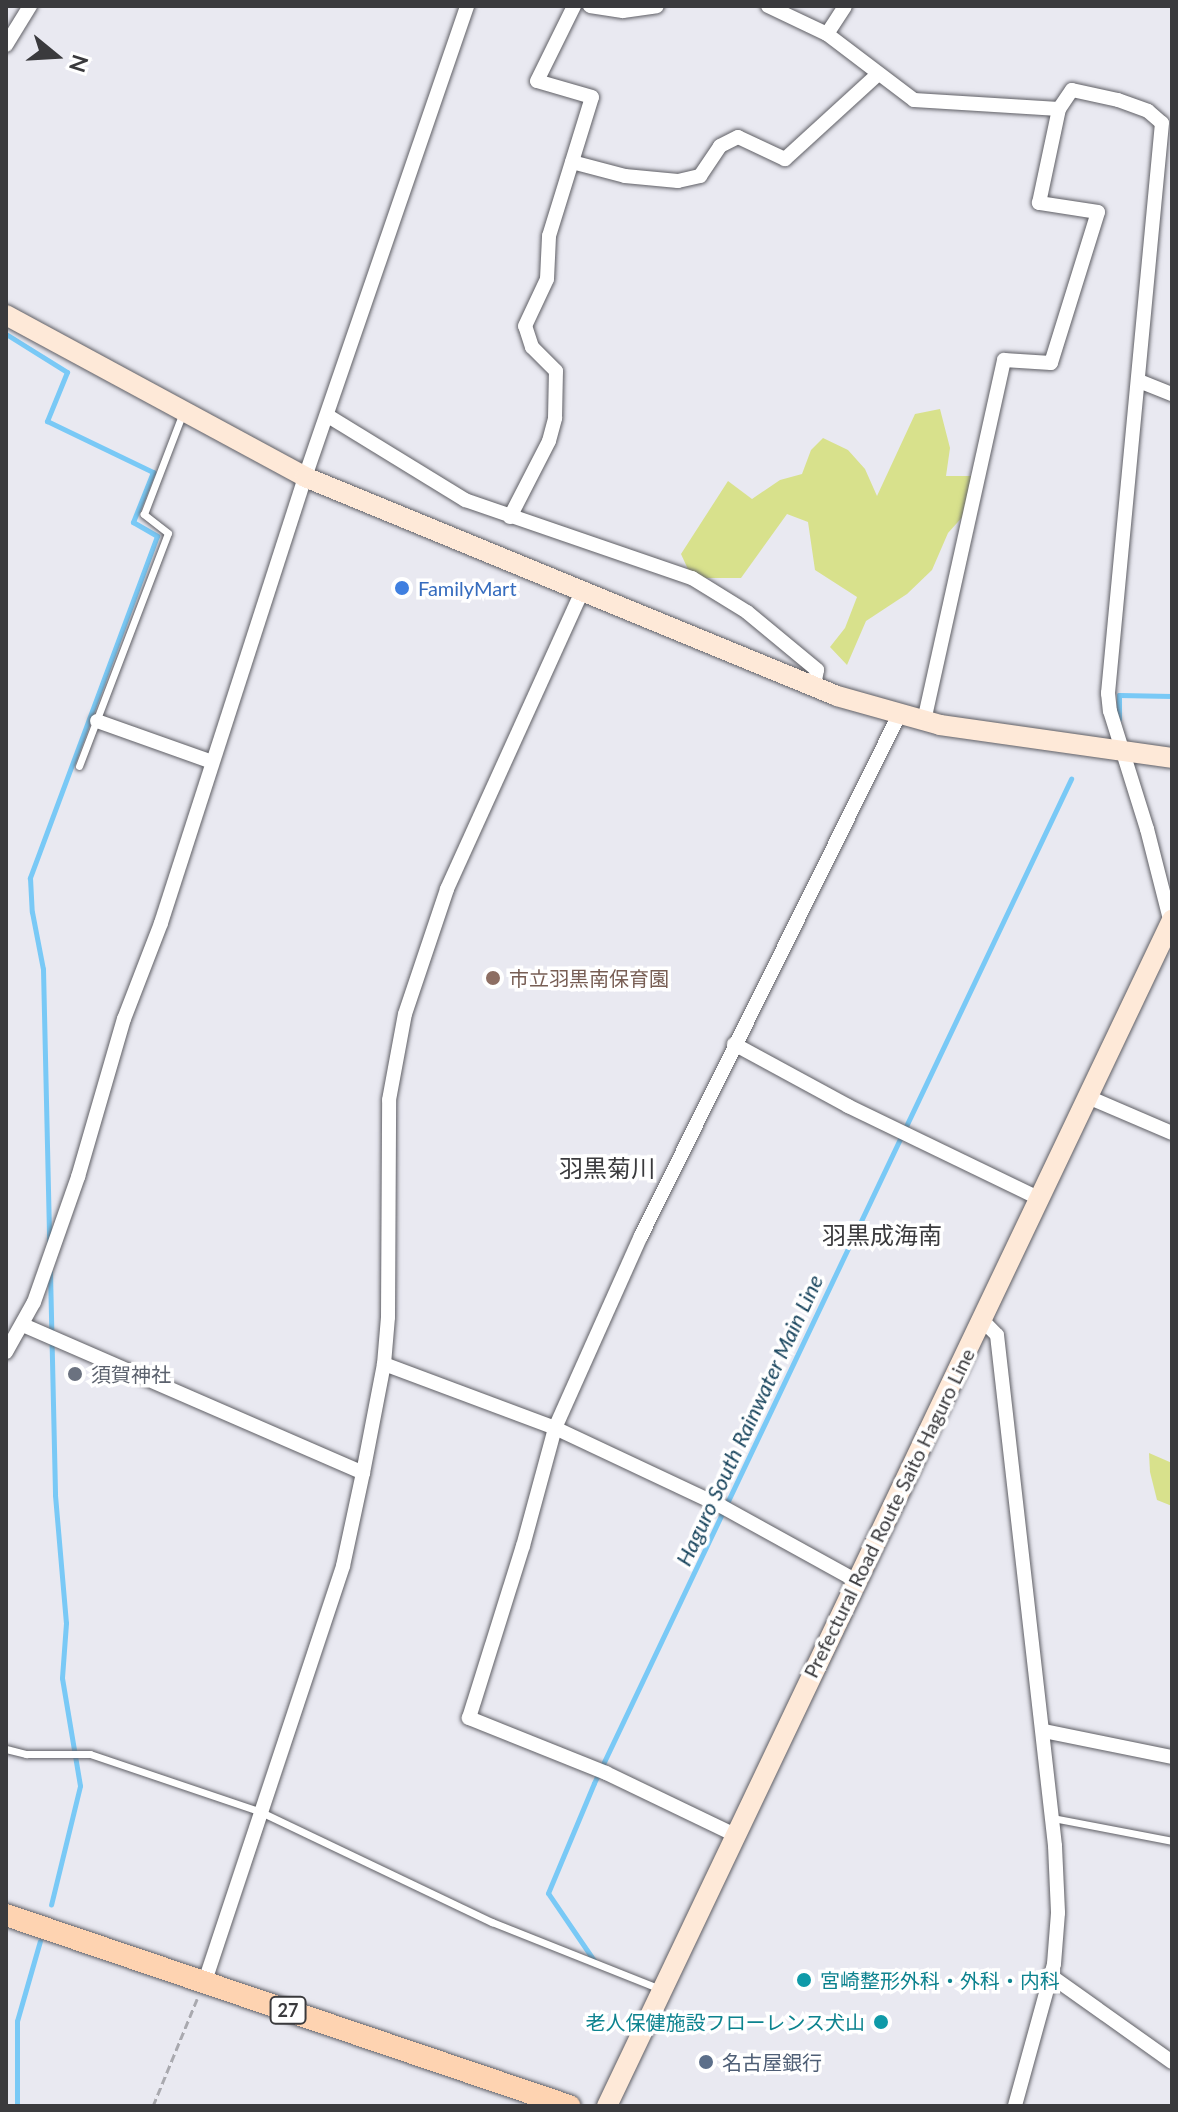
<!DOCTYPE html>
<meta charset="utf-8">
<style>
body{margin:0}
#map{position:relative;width:1178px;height:2112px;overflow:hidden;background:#e9e9f1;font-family:Lato,"Noto Sans JP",sans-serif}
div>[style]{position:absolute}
.green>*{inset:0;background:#d8e18c}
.stream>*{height:5px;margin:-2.5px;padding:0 2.5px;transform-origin:2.5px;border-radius:2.5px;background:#79c9f6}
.path>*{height:3px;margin-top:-1.5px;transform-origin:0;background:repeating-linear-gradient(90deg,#a9a9af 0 8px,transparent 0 12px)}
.roads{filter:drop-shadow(0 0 2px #5f5f65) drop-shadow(0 0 2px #5f5f65)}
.lane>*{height:7px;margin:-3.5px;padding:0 3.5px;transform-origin:3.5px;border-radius:3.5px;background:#fff}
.street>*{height:14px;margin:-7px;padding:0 7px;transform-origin:7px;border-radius:7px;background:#fff}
.secondary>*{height:20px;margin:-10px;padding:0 10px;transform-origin:10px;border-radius:10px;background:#fee9d8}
.primary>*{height:22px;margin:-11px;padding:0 11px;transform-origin:11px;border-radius:11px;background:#fed3b1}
.dots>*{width:22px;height:22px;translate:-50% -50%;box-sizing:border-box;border:4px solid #fff;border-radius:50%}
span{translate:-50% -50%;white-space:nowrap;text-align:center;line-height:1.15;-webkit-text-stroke:7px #fff;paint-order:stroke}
.shield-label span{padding:2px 6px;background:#fff;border:2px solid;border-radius:6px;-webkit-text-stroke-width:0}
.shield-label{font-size:18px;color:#3a3a3d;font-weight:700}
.shop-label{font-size:20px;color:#366cbe}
.left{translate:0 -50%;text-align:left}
.education-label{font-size:20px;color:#785e54}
.worship-label{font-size:20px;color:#5b616d}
.street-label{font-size:20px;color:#3a3a3d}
.culture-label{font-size:20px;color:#0d838f}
.right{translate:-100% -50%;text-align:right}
.service-label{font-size:20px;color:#4e5e75}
.water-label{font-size:22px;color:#1b475f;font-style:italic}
.quarter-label{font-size:24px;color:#3a3a3d}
.frame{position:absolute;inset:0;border:8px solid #3a3a3d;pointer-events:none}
.north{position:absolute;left:16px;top:16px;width:80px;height:80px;-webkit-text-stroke:6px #fff;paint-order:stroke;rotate:108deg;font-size:22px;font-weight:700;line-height:32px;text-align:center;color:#3a3a3d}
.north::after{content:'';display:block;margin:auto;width:28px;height:36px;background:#3a3a3d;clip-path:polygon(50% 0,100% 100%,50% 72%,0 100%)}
</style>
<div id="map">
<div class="green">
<i style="clip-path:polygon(940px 409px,950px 448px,946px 476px,977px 476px,975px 503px,948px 533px,932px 570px,907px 594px,866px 621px,847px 665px,830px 647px,845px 628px,857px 597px,815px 570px,808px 522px,787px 514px,741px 578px,692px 578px,681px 554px,728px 481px,752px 499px,780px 480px,802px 474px,811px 450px,823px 438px,848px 450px,865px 469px,877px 496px,915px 414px)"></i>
<i style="clip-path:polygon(1149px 1453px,1172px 1463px,1172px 1506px,1157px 1500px,1150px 1472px)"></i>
</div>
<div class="stream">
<i style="left:6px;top:334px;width:72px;rotate:31.9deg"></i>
<i style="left:67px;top:372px;width:53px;rotate:112.2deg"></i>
<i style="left:47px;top:421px;width:118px;rotate:25.7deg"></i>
<i style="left:153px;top:472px;width:54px;rotate:111.8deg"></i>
<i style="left:133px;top:522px;width:28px;rotate:30deg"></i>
<i style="left:157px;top:536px;width:365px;rotate:110.4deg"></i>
<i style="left:30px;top:878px;width:34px;rotate:87deg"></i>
<i style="left:32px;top:912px;width:58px;rotate:79.1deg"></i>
<i style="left:43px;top:969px;width:273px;rotate:88.7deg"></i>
<i style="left:1119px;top:719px;width:24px;rotate:-90deg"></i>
<i style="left:1119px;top:695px;width:53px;rotate:1.1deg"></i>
<i style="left:50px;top:1272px;width:223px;rotate:88.7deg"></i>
<i style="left:55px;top:1495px;width:128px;rotate:85.1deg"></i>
<i style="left:66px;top:1623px;width:55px;rotate:94.2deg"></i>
<i style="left:62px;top:1678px;width:109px;rotate:80.5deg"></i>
<i style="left:80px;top:1786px;width:122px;rotate:103.7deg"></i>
<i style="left:595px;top:1962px;width:83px;rotate:-124.3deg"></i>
<i style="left:548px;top:1893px;width:119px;rotate:-67.3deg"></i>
<i style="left:594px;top:1783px;width:1112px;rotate:-64.59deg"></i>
<i style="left:17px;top:2106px;width:85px;rotate:-90deg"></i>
<i style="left:17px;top:2021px;width:83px;rotate:-74deg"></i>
</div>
<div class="path">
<i style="left:153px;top:2106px;width:116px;rotate:-67.6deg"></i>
</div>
<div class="roads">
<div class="lane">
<i style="left:79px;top:766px;width:249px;rotate:-69.1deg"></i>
<i style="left:168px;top:533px;width:31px;rotate:-142deg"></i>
<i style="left:144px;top:514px;width:106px;rotate:-69deg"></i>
<i style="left:6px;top:1749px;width:21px;rotate:14deg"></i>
<i style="left:26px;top:1754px;width:64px"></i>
<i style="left:90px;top:1754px;width:181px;rotate:18.7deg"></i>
<i style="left:261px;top:1812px;width:256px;rotate:25.5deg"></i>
<i style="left:492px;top:1922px;width:181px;rotate:21.7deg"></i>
<i style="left:1053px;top:1818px;width:121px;rotate:10.9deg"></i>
</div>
<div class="street">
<i style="left:590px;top:6px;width:33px;rotate:9deg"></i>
<i style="left:623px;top:11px;width:34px;rotate:-8deg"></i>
<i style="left:768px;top:6px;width:65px;rotate:25.4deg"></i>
<i style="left:827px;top:34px;width:109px;rotate:37.2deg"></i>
<i style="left:914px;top:100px;width:145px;rotate:3.6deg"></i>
<i style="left:1059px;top:109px;width:23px;rotate:-56deg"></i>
<i style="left:1072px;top:90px;width:47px;rotate:12.3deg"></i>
<i style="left:1118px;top:100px;width:32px;rotate:20deg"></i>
<i style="left:1148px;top:111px;width:18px;rotate:41deg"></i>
<i style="left:1162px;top:123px;width:573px;rotate:95.41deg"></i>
<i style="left:1108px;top:693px;width:18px;rotate:84deg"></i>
<i style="left:1110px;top:711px;width:124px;rotate:72.6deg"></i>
<i style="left:1147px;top:829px;width:97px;rotate:75.7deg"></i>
<i style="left:827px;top:34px;width:33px;rotate:-57deg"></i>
<i style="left:6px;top:45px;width:46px;rotate:-58.4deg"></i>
<i style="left:572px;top:162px;width:55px;rotate:14.8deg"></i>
<i style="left:625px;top:176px;width:53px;rotate:5.4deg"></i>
<i style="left:678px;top:181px;width:23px;rotate:-13deg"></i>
<i style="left:700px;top:176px;width:36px;rotate:-56deg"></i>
<i style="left:720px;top:146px;width:20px;rotate:-27deg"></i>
<i style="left:738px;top:137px;width:52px;rotate:25.1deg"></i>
<i style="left:785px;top:159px;width:125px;rotate:-42.4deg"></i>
<i style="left:1139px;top:381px;width:35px;rotate:22deg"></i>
<i style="left:328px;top:416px;width:161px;rotate:31.5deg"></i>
<i style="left:465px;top:500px;width:240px;rotate:19deg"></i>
<i style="left:692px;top:578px;width:65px;rotate:31.7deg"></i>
<i style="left:747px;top:612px;width:91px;rotate:39.6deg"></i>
<i style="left:817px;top:670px;width:16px;rotate:101deg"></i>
<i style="left:510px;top:517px;width:85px;rotate:-62.8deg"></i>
<i style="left:549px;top:441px;width:24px;rotate:-75deg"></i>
<i style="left:555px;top:418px;width:47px;rotate:-88.8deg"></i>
<i style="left:556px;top:371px;width:34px;rotate:-135deg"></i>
<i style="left:532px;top:347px;width:22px;rotate:-108deg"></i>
<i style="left:525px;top:326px;width:52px;rotate:-64.9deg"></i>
<i style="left:547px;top:279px;width:43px;rotate:-87.3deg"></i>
<i style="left:549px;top:236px;width:145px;rotate:-72.8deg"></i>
<i style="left:592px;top:97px;width:57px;rotate:-163.8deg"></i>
<i style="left:537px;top:81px;width:84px;rotate:-63.7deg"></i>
<i style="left:97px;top:721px;width:122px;rotate:19.6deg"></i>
<i style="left:924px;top:721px;width:370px;rotate:-77.5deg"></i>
<i style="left:1004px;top:360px;width:47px;rotate:3.7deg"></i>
<i style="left:1051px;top:363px;width:158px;rotate:-72.7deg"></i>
<i style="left:1098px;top:212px;width:60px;rotate:-171.3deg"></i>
<i style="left:1039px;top:203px;width:96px;rotate:-78deg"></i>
<i style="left:734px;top:1044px;width:130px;rotate:28.5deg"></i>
<i style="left:848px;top:1106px;width:213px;rotate:25.8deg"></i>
<i style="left:1088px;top:1097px;width:91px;rotate:23.2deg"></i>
<i style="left:982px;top:1320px;width:21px;rotate:45deg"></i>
<i style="left:997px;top:1335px;width:514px;rotate:83.52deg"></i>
<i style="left:1055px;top:1846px;width:67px;rotate:87.4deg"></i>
<i style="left:1058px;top:1913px;width:51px;rotate:94.5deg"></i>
<i style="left:1054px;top:1964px;width:147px;rotate:105.4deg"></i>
<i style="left:23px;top:1325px;width:371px;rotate:23.5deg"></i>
<i style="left:6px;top:1352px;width:57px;rotate:-60.8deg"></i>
<i style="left:34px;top:1302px;width:133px;rotate:-70.6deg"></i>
<i style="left:78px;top:1177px;width:165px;rotate:-73.8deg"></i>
<i style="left:124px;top:1019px;width:103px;rotate:-68.9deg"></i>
<i style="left:161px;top:923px;width:469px;rotate:-72.1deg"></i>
<i style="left:305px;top:477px;width:498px;rotate:-71deg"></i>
<i style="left:384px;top:1364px;width:183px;rotate:20.5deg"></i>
<i style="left:555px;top:1428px;width:183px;rotate:25.2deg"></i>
<i style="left:721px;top:1506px;width:155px;rotate:28.9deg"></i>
<i style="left:1044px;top:1731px;width:131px;rotate:11.5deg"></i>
<i style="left:735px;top:1835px;width:143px;rotate:-154.3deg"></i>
<i style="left:606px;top:1773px;width:148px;rotate:-158.1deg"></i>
<i style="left:469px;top:1718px;width:180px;rotate:-72.6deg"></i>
<i style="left:523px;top:1546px;width:122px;rotate:-74.8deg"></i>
<i style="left:555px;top:1428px;width:210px;rotate:-65.9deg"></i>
<i style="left:641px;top:1236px;width:581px;rotate:-63.66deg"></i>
<i style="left:1051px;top:1976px;width:148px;rotate:35.4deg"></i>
<i style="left:205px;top:1981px;width:437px;rotate:-71.6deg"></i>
<i style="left:343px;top:1566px;width:95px;rotate:-77.9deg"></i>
<i style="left:363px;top:1473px;width:111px;rotate:-79.1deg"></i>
<i style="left:384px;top:1364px;width:47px;rotate:-85.1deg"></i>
<i style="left:388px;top:1317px;width:217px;rotate:-89.7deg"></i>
<i style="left:389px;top:1100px;width:87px;rotate:-79.5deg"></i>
<i style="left:405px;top:1014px;width:132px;rotate:-71.4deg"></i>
<i style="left:447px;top:889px;width:326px;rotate:-65.6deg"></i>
</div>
<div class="secondary">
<i style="left:6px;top:315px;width:340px;rotate:28.4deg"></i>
<i style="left:305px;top:477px;width:575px;rotate:22.37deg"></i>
<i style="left:837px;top:696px;width:107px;rotate:15.7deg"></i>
<i style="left:940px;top:725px;width:234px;rotate:8.1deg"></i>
<i style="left:607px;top:2106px;width:1314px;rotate:-64.53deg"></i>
</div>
<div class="primary">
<i style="left:6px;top:1915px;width:595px;rotate:18.74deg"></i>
</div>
</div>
<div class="dots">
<i style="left:402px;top:588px;background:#3f7fe0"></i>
<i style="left:493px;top:978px;background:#8d6e63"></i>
<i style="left:75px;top:1374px;background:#6b7280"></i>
<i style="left:804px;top:1980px;background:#0f9aa8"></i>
<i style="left:881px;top:2022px;background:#0f9aa8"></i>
<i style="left:706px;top:2062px;background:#5c6f8a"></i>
</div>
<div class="shield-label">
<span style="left:288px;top:2010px">27</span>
</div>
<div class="shop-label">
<span class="left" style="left:418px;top:588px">FamilyMart</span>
</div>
<div class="education-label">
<span class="left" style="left:509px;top:978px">市立羽黒南保育園</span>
</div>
<div class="worship-label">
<span class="left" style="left:91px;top:1374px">須賀神社</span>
</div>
<div class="street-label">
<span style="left:889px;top:1513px;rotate:-64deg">Prefectural Road Route Saito Haguro Line</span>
</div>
<div class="culture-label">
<span class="left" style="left:820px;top:1980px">宮崎整形外科・外科・内科</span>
<span class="right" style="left:865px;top:2022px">老人保健施設フローレンス犬山</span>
</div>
<div class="service-label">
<span class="left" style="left:722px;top:2062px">名古屋銀行</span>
</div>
<div class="water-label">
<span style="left:749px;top:1420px;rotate:-65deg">Haguro South Rainwater Main Line</span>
</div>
<div class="quarter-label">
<span style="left:607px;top:1168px">羽黒菊川</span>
<span style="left:882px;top:1235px">羽黒成海南</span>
</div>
<div class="frame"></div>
<div class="north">N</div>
</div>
